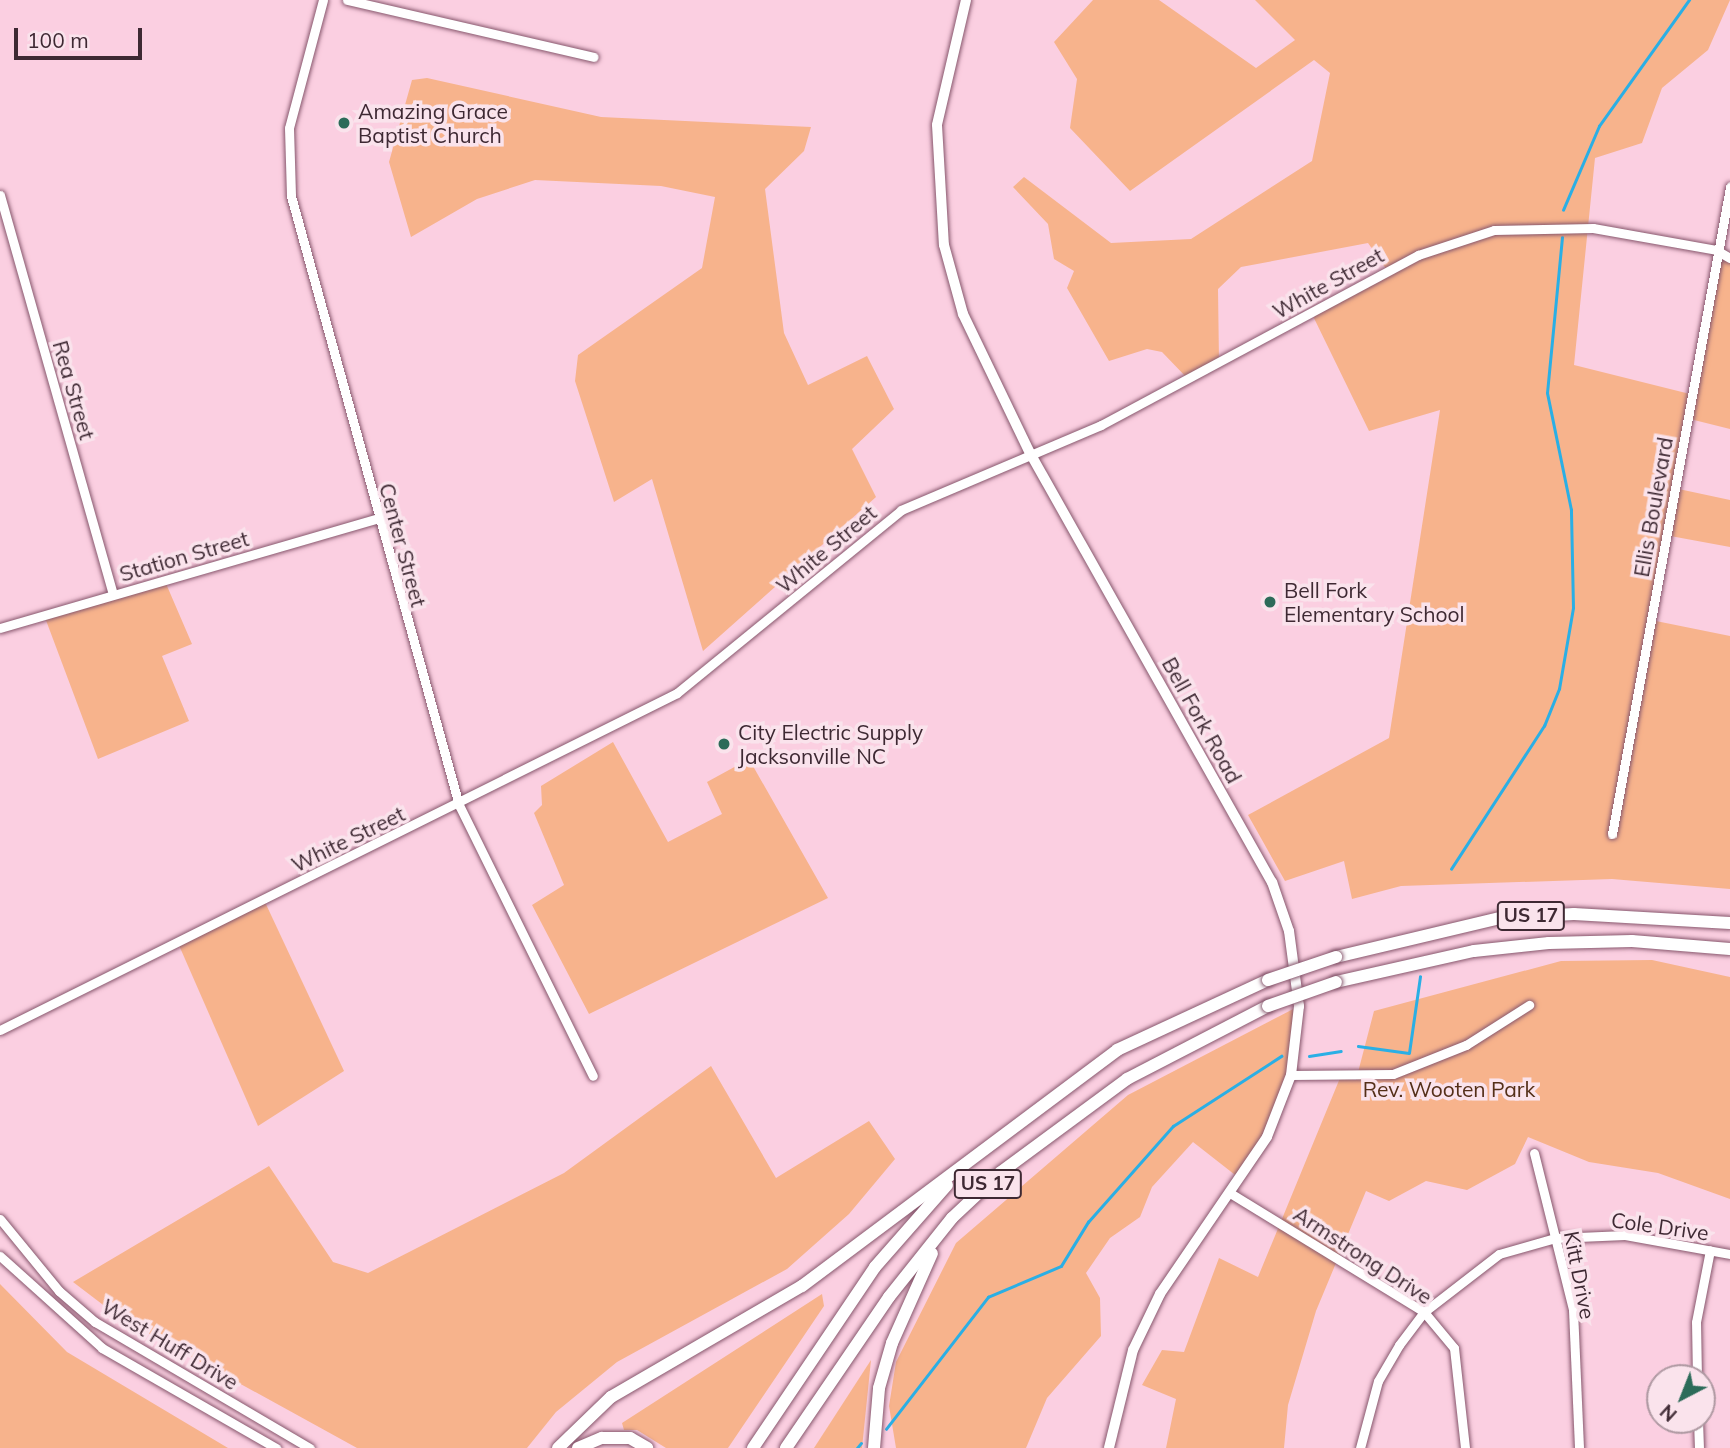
<!DOCTYPE html>
<style>
body{margin:0}
#map{position:relative;width:1730px;height:1448px;overflow:hidden;background:#fbcfe1;font-family:Mulish,sans-serif}
div>[style]{position:absolute}
.green>*{inset:0;background:#f7b38c}
.stream>*{height:2.5px;margin:-1.25px;padding:0 1.25px;transform-origin:1.25px;border-radius:1.25px;background:#2aafe5}
.roads{filter:drop-shadow(0 0 2px #87576d) drop-shadow(0 0 2px #87576d)}
.minor>*{height:9px;margin:-4.5px;padding:0 4.5px;transform-origin:4.5px;border-radius:4.5px;background:#fff}
.major>*{height:10px;margin:-5px;padding:0 5px;transform-origin:5px;border-radius:5px;background:#fff}
.highway>*{height:12px;margin:-6px;padding:0 6px;transform-origin:6px;border-radius:6px;background:#fff}
.bridges{filter:drop-shadow(0 0 2px #87576d) drop-shadow(0 0 2px #87576d)}
.highway-bridge>*{height:12px;margin:-6px;padding:0 6px;transform-origin:6px;border-radius:6px;background:#fff}
.dots>*{width:19px;height:19px;translate:-50% -50%;box-sizing:border-box;border:4px solid #fae3ec;border-radius:50%}
span{translate:-50% -50%;white-space:nowrap;text-align:center;line-height:1.15;-webkit-text-stroke:7px #fae3ec;paint-order:stroke}
.shield-label span{padding:2px 5px;background:#fae3ec;border:2px solid;border-radius:5px;-webkit-text-stroke-width:0}
.shield-label{font-size:19px;color:#3e2933;font-weight:700}
.poi-label{font-size:21px;color:#3e2933}
.left{translate:0 -50%;text-align:left}
.street-label{font-size:21px;color:#3e2933}
.park-label{font-size:21px;color:#542f18}
.north{position:absolute;left:1646px;top:1364px;width:70px;height:70px;box-sizing:border-box;background:#fae3ec;border:2px solid #af99a2;border-radius:50%;rotate:222deg;font-size:19px;font-weight:700;line-height:28px;text-align:center;color:#3e2933}
.north::after{content:'';display:block;margin:auto;width:24px;height:32px;background:#2c6b59;clip-path:polygon(50% 0,100% 100%,50% 72%,0 100%)}
.scale{position:absolute;left:14px;top:28px;width:128px;height:32px;box-sizing:border-box;border:4px solid #3e2933;border-top:0;padding-left:9px;font-size:21px;line-height:24px;white-space:nowrap;color:#3e2933;-webkit-text-stroke:5px #fae3ec;paint-order:stroke}
</style>
<div id="map">
<div class="green">
<i style="clip-path:polygon(1093px 0,1159px 0,1256px 68px,1295px 40px,1255px 0,1730px 0,1708px 50px,1662px 88px,1642px 143px,1595px 158px,1574px 365px,1690px 394px,1716px 250px,1730px 258px,1730px 429px,1686px 418px,1674px 488px,1730px 500px,1730px 547px,1665px 535px,1651px 620px,1730px 636px,1730px 889px,1612px 879px,1401px 886px,1352px 899px,1344px 861px,1285px 881px,1248px 815px,1389px 738px,1440px 410px,1369px 431px,1311px 312px,1387px 270px,1368px 243px,1241px 267px,1218px 289px,1219px 362px,1188px 379px,1162px 352px,1147px 349px,1109px 361px,1067px 288px,1074px 271px,1054px 259px,1048px 224px,1013px 187px,1024px 177px,1111px 243px,1191px 239px,1312px 161px,1330px 73px,1314px 60px,1130px 191px,1070px 128px,1077px 79px,1054px 42px)"></i>
<i style="clip-path:polygon(427px 78px,601px 117px,811px 127px,804px 151px,765px 189px,784px 333px,808px 385px,867px 356px,894px 409px,852px 449px,876px 497px,703px 651px,652px 479px,614px 502px,575px 381px,578px 355px,702px 268px,715px 197px,661px 186px,535px 180px,477px 199px,411px 237px,389px 162px,412px 80px)"></i>
<i style="clip-path:polygon(164px 579px,192px 644px,162px 656px,189px 721px,98px 759px,44px 615px)"></i>
<i style="clip-path:polygon(613px 742px,668px 842px,722px 814px,707px 782px,749px 759px,828px 898px,589px 1014px,532px 905px,564px 885px,534px 813px,542px 805px,541px 786px)"></i>
<i style="clip-path:polygon(264px 900px,344px 1071px,258px 1126px,178px 943px)"></i>
<i style="clip-path:polygon(1652px 960px,1730px 977px,1730px 1199px,1658px 1173px,1589px 1162px,1528px 1137px,1515px 1164px,1467px 1190px,1426px 1181px,1389px 1201px,1366px 1191px,1316px 1311px,1288px 1405px,1284px 1448px,1166px 1448px,1176px 1399px,1142px 1385px,1162px 1350px,1184px 1352px,1219px 1258px,1258px 1277px,1340px 1078px,1356px 1080px,1374px 1011px,1561px 961px)"></i>
<i style="clip-path:polygon(1299px 1006px,1291px 1075px,1267px 1137px,1239px 1178px,1193px 1142px,1152px 1187px,1140px 1217px,1110px 1238px,1086px 1273px,1100px 1298px,1101px 1336px,1047px 1398px,1026px 1448px,896px 1448px,889px 1406px,896px 1362px,956px 1243px,1128px 1095px)"></i>
<i style="clip-path:polygon(711px 1066px,776px 1178px,869px 1121px,895px 1159px,849px 1214px,787px 1269px,617px 1362px,556px 1412px,527px 1448px,357px 1448px,119px 1317px,73px 1282px,269px 1166px,333px 1262px,368px 1273px,564px 1173px)"></i>
<i style="clip-path:polygon(0 1284px,67px 1352px,228px 1448px,0 1448px)"></i>
<i style="clip-path:polygon(822px 1294px,824px 1306px,728px 1448px,666px 1448px,637px 1430px,624px 1430px,622px 1423px)"></i>
<i style="clip-path:polygon(871px 1360px,862px 1448px,814px 1448px)"></i>
</div>
<div class="stream">
<i style="left:1563px;top:210px;width:91px;rotate:-66.8deg"></i>
<i style="left:1599px;top:126px;width:155px;rotate:-54.5deg"></i>
<i style="left:1451px;top:869px;width:171px;rotate:-57deg"></i>
<i style="left:1544px;top:726px;width:40px;rotate:-68deg"></i>
<i style="left:1559px;top:689px;width:82px;rotate:-80.2deg"></i>
<i style="left:1573px;top:608px;width:98px;rotate:-91.2deg"></i>
<i style="left:1571px;top:510px;width:119px;rotate:-101.6deg"></i>
<i style="left:1547px;top:393px;width:156px;rotate:-84.5deg"></i>
<i style="left:1358px;top:1046px;width:51px;rotate:7.8deg"></i>
<i style="left:1409px;top:1053px;width:77px;rotate:-81.8deg"></i>
<i style="left:1309px;top:1056px;width:32px;rotate:-9deg"></i>
<i style="left:886px;top:1429px;width:167px;rotate:-52.3deg"></i>
<i style="left:988px;top:1297px;width:79px;rotate:-23deg"></i>
<i style="left:1061px;top:1266px;width:52px;rotate:-58.5deg"></i>
<i style="left:1088px;top:1222px;width:128px;rotate:-48.5deg"></i>
<i style="left:1173px;top:1126px;width:129px;rotate:-32.9deg"></i>
<i style="left:857px;top:1448px;width:6px;rotate:-51deg"></i>
</div>
<div class="roads">
<div class="minor">
<i style="left:323px;top:0;width:132px;rotate:104.9deg"></i>
<i style="left:289px;top:128px;width:68px;rotate:88.3deg"></i>
<i style="left:291px;top:196px;width:632px;rotate:74.58deg"></i>
<i style="left:459px;top:805px;width:302px;rotate:63.7deg"></i>
<i style="left:347px;top:0;width:253px;rotate:13deg"></i>
<i style="left:0;top:195px;width:415px;rotate:74.2deg"></i>
<i style="left:0;top:628px;width:394px;rotate:-16.2deg"></i>
<i style="left:1612px;top:834px;width:658px;rotate:-79.66deg"></i>
<i style="left:0;top:1030px;width:756px;rotate:-26.46deg"></i>
<i style="left:677px;top:693px;width:289px;rotate:-39.2deg"></i>
<i style="left:901px;top:510px;width:217px;rotate:-23deg"></i>
<i style="left:1101px;top:425px;width:360px;rotate:-28.2deg"></i>
<i style="left:1418px;top:255px;width:80px;rotate:-18.2deg"></i>
<i style="left:1494px;top:230px;width:99px;rotate:-1.2deg"></i>
<i style="left:1593px;top:228px;width:125px;rotate:10.1deg"></i>
<i style="left:1716px;top:250px;width:16px;rotate:30deg"></i>
<i style="left:1291px;top:1075px;width:102px;rotate:-0.6deg"></i>
<i style="left:1393px;top:1074px;width:79px;rotate:-21.7deg"></i>
<i style="left:1466px;top:1045px;width:75px;rotate:-32.4deg"></i>
<i style="left:1534px;top:1153px;width:162px;rotate:76deg"></i>
<i style="left:1573px;top:1310px;width:138px;rotate:87.5deg"></i>
<i style="left:1230px;top:1193px;width:228px;rotate:31.5deg"></i>
<i style="left:1424px;top:1312px;width:47px;rotate:50.2deg"></i>
<i style="left:1454px;top:1348px;width:101px;rotate:83.7deg"></i>
<i style="left:0;top:1219px;width:93px;rotate:50.7deg"></i>
<i style="left:59px;top:1291px;width:48px;rotate:40.7deg"></i>
<i style="left:95px;top:1322px;width:249px;rotate:30.4deg"></i>
<i style="left:0;top:1256px;width:137px;rotate:42deg"></i>
<i style="left:102px;top:1348px;width:201px;rotate:29.9deg"></i>
<i style="left:1697px;top:1378px;width:56px;rotate:-91deg"></i>
<i style="left:1696px;top:1322px;width:73px;rotate:-79deg"></i>
<i style="left:1698px;top:1420px;width:28px;rotate:88deg"></i>
<i style="left:1360px;top:1448px;width:69px;rotate:-75deg"></i>
<i style="left:1378px;top:1381px;width:42px;rotate:-59.7deg"></i>
<i style="left:1399px;top:1345px;width:41px;rotate:-52.9deg"></i>
<i style="left:1424px;top:1312px;width:95px;rotate:-37.7deg"></i>
<i style="left:1499px;top:1254px;width:58px;rotate:-15.9deg"></i>
<i style="left:1555px;top:1238px;width:70px;rotate:-2.5deg"></i>
<i style="left:1625px;top:1235px;width:107px;rotate:10.3deg"></i>
</div>
<div class="major">
<i style="left:966px;top:0;width:128px;rotate:103.1deg"></i>
<i style="left:937px;top:125px;width:120px;rotate:86.7deg"></i>
<i style="left:944px;top:245px;width:72px;rotate:74.6deg"></i>
<i style="left:963px;top:314px;width:154px;rotate:64.3deg"></i>
<i style="left:1030px;top:453px;width:493px;rotate:60.6deg"></i>
<i style="left:1272px;top:882px;width:52px;rotate:70.9deg"></i>
<i style="left:1289px;top:931px;width:76px;rotate:82.4deg"></i>
<i style="left:1299px;top:1006px;width:69px;rotate:96.6deg"></i>
<i style="left:1291px;top:1075px;width:66px;rotate:111.2deg"></i>
<i style="left:1267px;top:1137px;width:190px;rotate:124.3deg"></i>
<i style="left:1160px;top:1294px;width:62px;rotate:115.7deg"></i>
<i style="left:1133px;top:1350px;width:101px;rotate:103.8deg"></i>
</div>
<div class="highway">
<i style="left:1336px;top:957px;width:169px;rotate:-13.4deg"></i>
<i style="left:1500px;top:918px;width:74px;rotate:-3.1deg"></i>
<i style="left:1574px;top:914px;width:156px;rotate:3.3deg"></i>
<i style="left:1336px;top:982px;width:141px;rotate:-12.7deg"></i>
<i style="left:1474px;top:951px;width:75px;rotate:-6.1deg"></i>
<i style="left:1549px;top:943px;width:83px;rotate:-1.4deg"></i>
<i style="left:1632px;top:941px;width:98px;rotate:4.7deg"></i>
<i style="left:558px;top:1448px;width:74px;rotate:-43.9deg"></i>
<i style="left:611px;top:1397px;width:221px;rotate:-30.2deg"></i>
<i style="left:802px;top:1286px;width:394px;rotate:-36.8deg"></i>
<i style="left:1117px;top:1050px;width:166px;rotate:-24.9deg"></i>
<i style="left:578px;top:1448px;width:26px;rotate:-23deg"></i>
<i style="left:602px;top:1438px;width:28px"></i>
<i style="left:630px;top:1438px;width:20px;rotate:30deg"></i>
<i style="left:753px;top:1448px;width:218px;rotate:-56deg"></i>
<i style="left:875px;top:1267px;width:109px;rotate:-48.7deg"></i>
<i style="left:786px;top:1448px;width:183px;rotate:-55.7deg"></i>
<i style="left:889px;top:1297px;width:101px;rotate:-51.4deg"></i>
<i style="left:952px;top:1218px;width:67px;rotate:-43.2deg"></i>
<i style="left:1001px;top:1172px;width:157px;rotate:-36.4deg"></i>
<i style="left:1127px;top:1079px;width:159px;rotate:-27.4deg"></i>
<i style="left:874px;top:1448px;width:60px;rotate:-85.2deg"></i>
<i style="left:879px;top:1388px;width:47px;rotate:-73.9deg"></i>
<i style="left:892px;top:1343px;width:98px;rotate:-66deg"></i>
</div>
</div>
<div class="bridges">
<div class="highway-bridge">
<i style="left:1268px;top:980px;width:72px;rotate:-18.7deg"></i>
<i style="left:1268px;top:1006px;width:72px;rotate:-19.4deg"></i>
</div>
</div>
<div class="dots">
<i style="left:344px;top:123px;background:#2c6b59"></i>
<i style="left:1270px;top:602px;background:#2c6b59"></i>
<i style="left:724px;top:744px;background:#2c6b59"></i>
</div>
<div class="shield-label">
<span style="left:1531px;top:916px">US 17</span>
<span style="left:988px;top:1184px">US 17</span>
</div>
<div class="poi-label">
<span class="left" style="left:358px;top:123px">Amazing Grace<br>Baptist Church</span>
<span class="left" style="left:1284px;top:602px">Bell Fork<br>Elementary School</span>
<span class="left" style="left:738px;top:744px">City Electric Supply<br>Jacksonville NC</span>
</div>
<div class="street-label">
<span style="left:1328px;top:283px;rotate:-29deg">White Street</span>
<span style="left:74px;top:390px;rotate:74deg">Rea Street</span>
<span style="left:1653px;top:507px;rotate:-80deg">Ellis Boulevard</span>
<span style="left:403px;top:545px;rotate:75deg">Center Street</span>
<span style="left:826px;top:549px;rotate:-40deg">White Street</span>
<span style="left:184px;top:556px;rotate:-16deg">Station Street</span>
<span style="left:1202px;top:720px;rotate:61deg">Bell Fork Road</span>
<span style="left:348px;top:839px;rotate:-26deg">White Street</span>
<span style="left:1660px;top:1226px;rotate:8deg">Cole Drive</span>
<span style="left:1363px;top:1255px;rotate:33deg">Armstrong Drive</span>
<span style="left:1580px;top:1275px;rotate:79deg">Kitt Drive</span>
<span style="left:170px;top:1344px;rotate:31deg">West Huff Drive</span>
</div>
<div class="park-label">
<span style="left:1449px;top:1089px">Rev. Wooten Park</span>
</div>
<div class="north">N</div>
<div class="scale">100 m</div>
</div>
